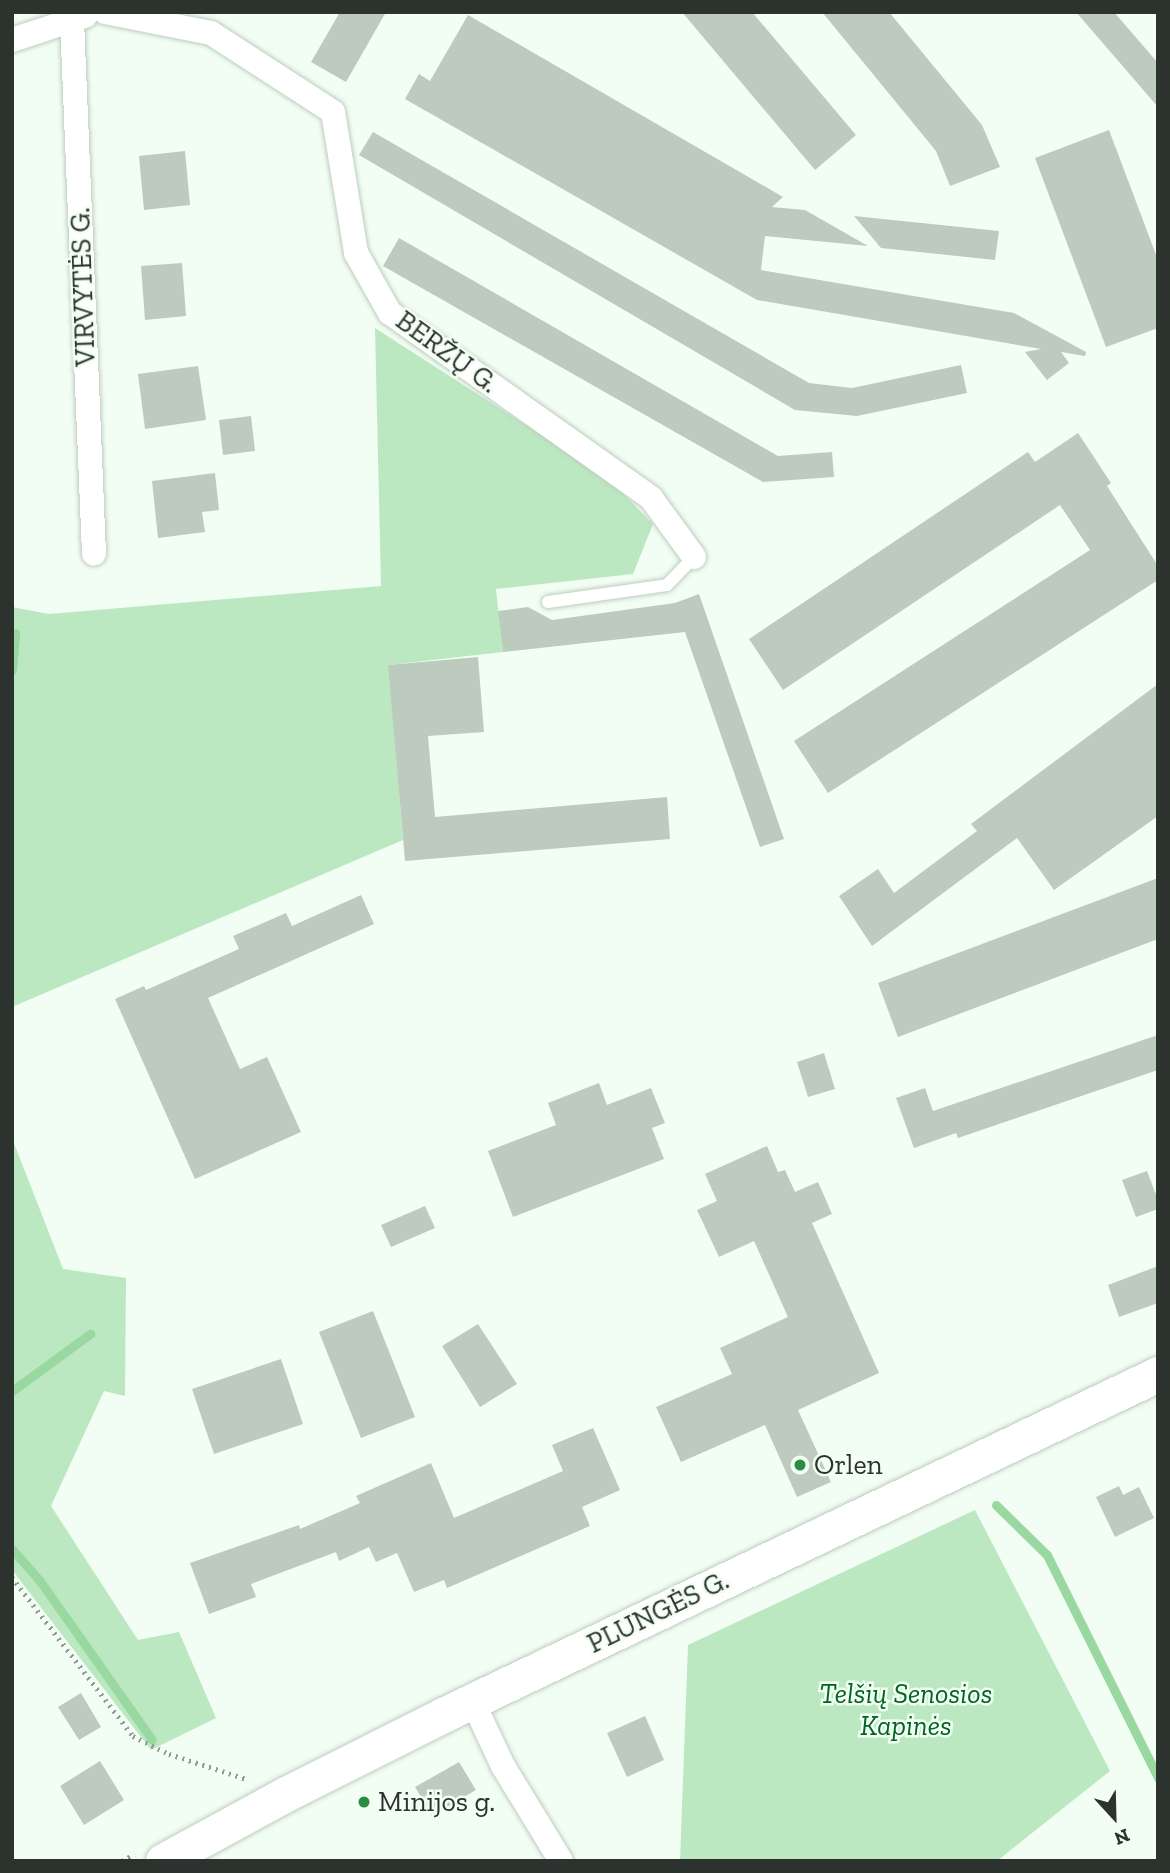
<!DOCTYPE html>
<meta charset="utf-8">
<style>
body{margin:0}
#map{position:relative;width:1170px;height:1873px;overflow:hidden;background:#f2fef3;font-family:"Zilla Slab",serif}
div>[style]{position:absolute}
.green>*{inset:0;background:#bce8c1}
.stream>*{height:9px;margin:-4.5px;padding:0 4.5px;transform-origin:4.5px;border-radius:4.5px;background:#99d8a1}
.building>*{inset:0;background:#bccbbd}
.path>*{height:4.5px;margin-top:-2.25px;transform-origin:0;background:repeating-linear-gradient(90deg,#939c94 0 2px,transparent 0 7px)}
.roads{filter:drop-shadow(0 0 2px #becdbf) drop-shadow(0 0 2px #becdbf)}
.lane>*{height:12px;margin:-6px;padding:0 6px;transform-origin:6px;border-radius:6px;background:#fff}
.street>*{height:24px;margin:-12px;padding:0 12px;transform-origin:12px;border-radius:12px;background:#fff}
.secondary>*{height:35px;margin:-17.5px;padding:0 17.5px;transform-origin:17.5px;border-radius:17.5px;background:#fff}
.dots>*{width:19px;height:19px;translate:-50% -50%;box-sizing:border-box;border:4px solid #f2fef3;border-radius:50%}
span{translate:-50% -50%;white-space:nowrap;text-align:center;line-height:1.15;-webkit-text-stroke:5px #f2fef3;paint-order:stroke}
.street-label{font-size:28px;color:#2c322d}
.poi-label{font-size:28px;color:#2c322d}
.left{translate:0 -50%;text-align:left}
.park-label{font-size:28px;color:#006524;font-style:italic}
.frame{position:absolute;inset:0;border:14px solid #2c322d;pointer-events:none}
.north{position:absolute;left:1079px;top:1782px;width:70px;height:70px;-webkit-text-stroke:5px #f2fef3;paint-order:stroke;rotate:158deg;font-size:19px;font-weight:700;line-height:28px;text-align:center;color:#2c322d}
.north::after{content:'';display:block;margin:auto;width:24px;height:32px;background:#2c322d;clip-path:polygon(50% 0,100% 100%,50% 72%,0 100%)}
</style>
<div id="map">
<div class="green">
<i style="clip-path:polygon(375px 328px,608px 478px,653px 524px,633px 574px,496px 589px,503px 652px,389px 665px,403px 840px,12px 1007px,12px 607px,49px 614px,381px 586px)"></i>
<i style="clip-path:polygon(12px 1138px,63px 1269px,126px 1278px,125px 1396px,104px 1391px,51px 1506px,138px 1640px,179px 1632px,216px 1718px,151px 1750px,12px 1570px)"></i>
<i style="clip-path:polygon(975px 1510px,1110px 1771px,997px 1861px,680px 1861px,688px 1645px)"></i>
</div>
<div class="stream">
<i style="left:12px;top:670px;width:37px;rotate:-85deg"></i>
<i style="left:12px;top:1391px;width:97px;rotate:-36.2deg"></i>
<i style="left:996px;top:1505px;width:71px;rotate:44.4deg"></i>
<i style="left:1047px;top:1555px;width:249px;rotate:63.5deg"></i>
<i style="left:12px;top:1549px;width:43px;rotate:48.8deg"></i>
<i style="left:40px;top:1581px;width:194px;rotate:54.8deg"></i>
</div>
<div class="building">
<i style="clip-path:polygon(340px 12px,386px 12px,346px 82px,311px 62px)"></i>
<i style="clip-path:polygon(682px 12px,752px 12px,856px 135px,815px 170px)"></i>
<i style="clip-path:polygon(822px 12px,889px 12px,982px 125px,1000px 167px,950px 186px,936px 151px)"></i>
<i style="clip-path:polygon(1076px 12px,1114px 12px,1158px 63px,1158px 107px)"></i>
<i style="clip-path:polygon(468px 15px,783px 197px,772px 207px,805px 210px,868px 246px,765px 236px,761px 270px,1014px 313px,1086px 352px,1085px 356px,1061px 352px,1069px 363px,1047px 380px,1025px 352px,1041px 349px,757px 300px,405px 99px,419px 74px,430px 81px)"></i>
<i style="clip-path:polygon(1109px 130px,1158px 260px,1158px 328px,1106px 347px,1035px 158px)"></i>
<i style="clip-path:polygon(373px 132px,809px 383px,852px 388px,961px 365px,967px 393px,857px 416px,795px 410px,359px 155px)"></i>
<i style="clip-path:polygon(185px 151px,190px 205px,144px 210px,139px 156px)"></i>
<i style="clip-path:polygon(854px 216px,999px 231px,995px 260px,881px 248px)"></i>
<i style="clip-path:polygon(399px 238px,778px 456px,832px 452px,834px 477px,763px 482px,383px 266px)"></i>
<i style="clip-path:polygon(182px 263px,186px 316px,145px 320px,141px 266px)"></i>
<i style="clip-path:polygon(198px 366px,206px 420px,145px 429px,138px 374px)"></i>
<i style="clip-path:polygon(251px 416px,255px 451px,223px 455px,219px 420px)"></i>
<i style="clip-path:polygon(1078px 433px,1111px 483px,1107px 486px,1158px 566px,1158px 580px,828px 793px,794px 741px,1090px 550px,1060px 505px,783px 690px,749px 639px,1028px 452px,1035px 462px)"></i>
<i style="clip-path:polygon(215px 473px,219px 510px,202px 512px,205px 532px,158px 538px,152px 481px)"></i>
<i style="clip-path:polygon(699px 594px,784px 839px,760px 847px,685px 632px,503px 652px,498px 611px,528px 607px,552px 620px,675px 603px)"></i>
<i style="clip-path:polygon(478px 657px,484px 732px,428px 736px,435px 817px,667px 797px,670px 839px,405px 861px,388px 665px)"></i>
<i style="clip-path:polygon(1158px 684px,1158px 816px,1054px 890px,1017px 838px,872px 946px,839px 896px,878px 869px,894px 893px,977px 831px,971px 824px)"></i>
<i style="clip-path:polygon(1158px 878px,1158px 939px,898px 1037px,878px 983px)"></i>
<i style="clip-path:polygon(361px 895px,374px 924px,208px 998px,240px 1069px,267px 1057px,301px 1132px,195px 1179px,115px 999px,144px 986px,146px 990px,239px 949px,233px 936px,286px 913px,292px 926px)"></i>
<i style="clip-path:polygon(1158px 1035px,1158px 1070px,958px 1138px,956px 1133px,914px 1148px,896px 1098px,925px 1088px,933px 1111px)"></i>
<i style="clip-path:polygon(824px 1053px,835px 1089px,808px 1097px,797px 1062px)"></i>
<i style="clip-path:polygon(599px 1083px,607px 1105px,651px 1088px,665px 1123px,652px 1128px,664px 1159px,513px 1217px,488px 1151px,556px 1125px,548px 1103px)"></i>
<i style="clip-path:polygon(767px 1146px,778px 1172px,785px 1170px,795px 1192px,818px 1182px,832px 1214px,812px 1223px,879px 1373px,798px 1410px,831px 1482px,797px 1497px,765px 1425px,681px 1462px,656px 1407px,732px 1374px,720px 1348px,788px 1317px,754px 1241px,719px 1257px,697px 1210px,717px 1201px,705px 1174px)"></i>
<i style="clip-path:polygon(1147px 1171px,1158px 1200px,1158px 1209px,1136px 1217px,1122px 1180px)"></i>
<i style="clip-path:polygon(425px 1206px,435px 1228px,391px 1247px,381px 1225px)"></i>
<i style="clip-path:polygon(1158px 1266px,1158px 1303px,1119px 1317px,1108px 1285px)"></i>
<i style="clip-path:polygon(373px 1311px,415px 1417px,361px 1438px,319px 1332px)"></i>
<i style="clip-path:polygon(478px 1324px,517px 1384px,480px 1407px,442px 1346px)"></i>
<i style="clip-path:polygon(281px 1359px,303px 1424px,214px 1454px,192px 1389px)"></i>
<i style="clip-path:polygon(593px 1428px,620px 1490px,582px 1507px,590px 1526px,447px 1588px,444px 1580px,414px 1592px,397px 1553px,376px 1562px,369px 1547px,339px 1561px,336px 1552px,251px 1584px,256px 1597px,209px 1614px,190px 1563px,299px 1525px,300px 1529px,360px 1503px,356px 1496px,431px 1463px,454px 1518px,563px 1471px,552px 1445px)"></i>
<i style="clip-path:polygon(1119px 1486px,1123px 1495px,1139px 1487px,1154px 1518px,1115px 1537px,1096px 1497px)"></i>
<i style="clip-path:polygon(81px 1693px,101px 1727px,79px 1740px,58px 1707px)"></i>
<i style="clip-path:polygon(645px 1716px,664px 1760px,627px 1777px,607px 1733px)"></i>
<i style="clip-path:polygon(100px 1761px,124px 1800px,84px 1825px,60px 1786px)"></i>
<i style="clip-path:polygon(459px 1762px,476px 1790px,432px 1816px,415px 1787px)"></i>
</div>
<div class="path">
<i style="left:12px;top:1577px;width:200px;rotate:52.7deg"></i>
<i style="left:133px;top:1736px;width:40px;rotate:26.6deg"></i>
<i style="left:169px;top:1754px;width:82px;rotate:17.8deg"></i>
<i style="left:122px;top:1861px;width:14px;rotate:-30deg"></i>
</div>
<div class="roads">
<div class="lane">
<i style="left:548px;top:602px;width:120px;rotate:-8.1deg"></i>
<i style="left:667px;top:585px;width:39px;rotate:-46deg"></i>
</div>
<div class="street">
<i style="left:105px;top:12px;width:108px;rotate:11.2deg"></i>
<i style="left:211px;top:33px;width:145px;rotate:32.9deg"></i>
<i style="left:333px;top:112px;width:143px;rotate:80.7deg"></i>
<i style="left:356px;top:253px;width:69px;rotate:60.5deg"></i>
<i style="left:390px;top:313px;width:320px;rotate:35.3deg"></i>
<i style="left:651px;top:498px;width:73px;rotate:53.9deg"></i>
<i style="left:72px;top:20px;width:534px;rotate:87.64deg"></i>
<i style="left:12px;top:40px;width:77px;rotate:-18.2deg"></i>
<i style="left:473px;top:1702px;width:71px;rotate:64.9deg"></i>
<i style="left:503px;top:1766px;width:111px;rotate:58.6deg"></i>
</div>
<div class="secondary">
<i style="left:163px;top:1861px;width:140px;rotate:-28.6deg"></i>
<i style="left:286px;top:1794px;width:176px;rotate:-26.7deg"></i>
<i style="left:443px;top:1715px;width:792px;rotate:-25.5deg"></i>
</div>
</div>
<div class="dots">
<i style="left:800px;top:1465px;background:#298d42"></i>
<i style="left:364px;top:1802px;background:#298d42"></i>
</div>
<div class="street-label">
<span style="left:83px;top:287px;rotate:-92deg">VIRVYTĖS G.</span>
<span style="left:447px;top:352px;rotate:36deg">BERŽŲ G.</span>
<span style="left:658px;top:1612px;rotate:-26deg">PLUNGĖS G.</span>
</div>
<div class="poi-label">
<span class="left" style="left:814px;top:1465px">Orlen</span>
<span class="left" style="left:378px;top:1802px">Minijos g.</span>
</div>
<div class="park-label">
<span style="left:906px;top:1710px">Telšių Senosios<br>Kapinės</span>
</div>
<div class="frame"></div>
<div class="north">N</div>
</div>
